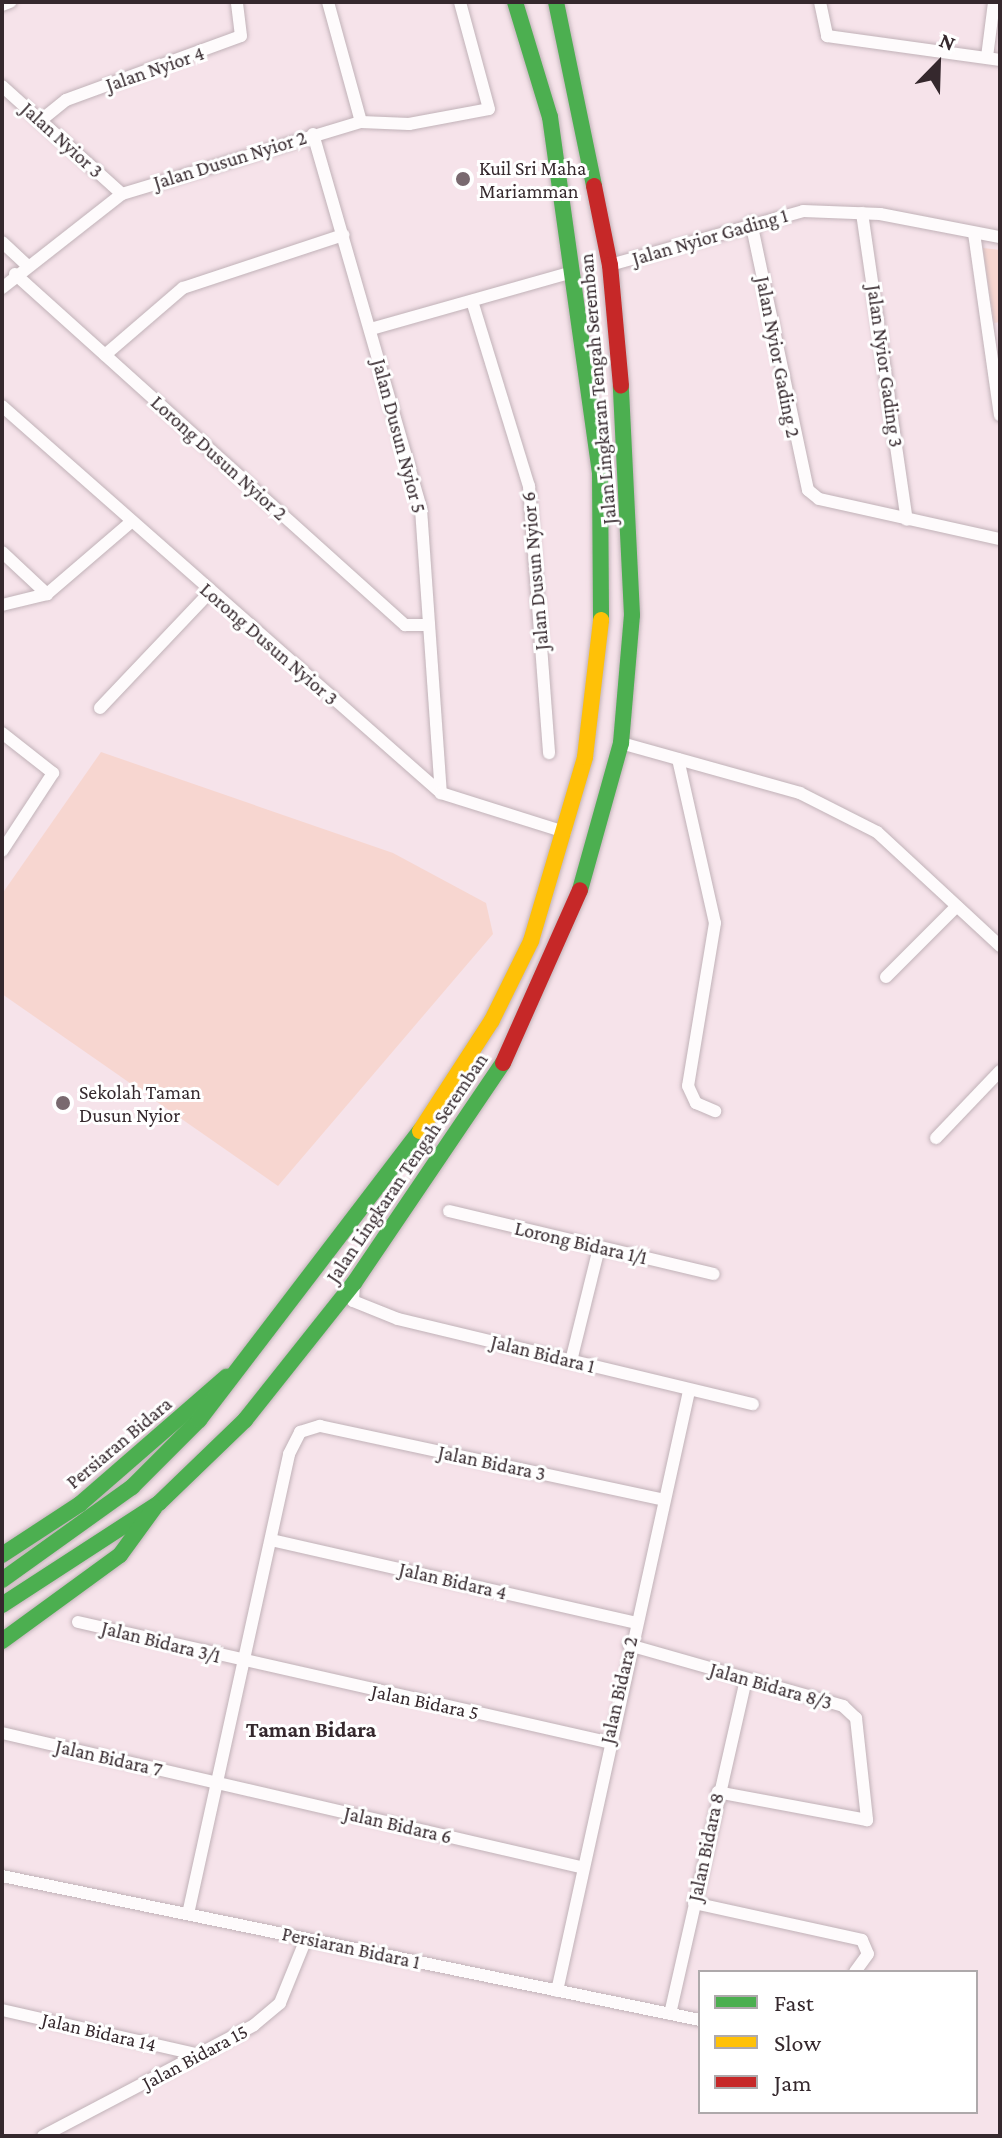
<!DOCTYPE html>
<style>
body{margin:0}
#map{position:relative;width:1002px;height:2138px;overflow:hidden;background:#f6e3ea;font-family:"Crimson Pro",serif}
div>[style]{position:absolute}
.green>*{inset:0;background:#f7d6d0}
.roads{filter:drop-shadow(0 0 2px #c1b2b8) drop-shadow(0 0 2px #c1b2b8)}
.street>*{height:12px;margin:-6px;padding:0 6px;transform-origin:6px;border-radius:6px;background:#fefbfc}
.fast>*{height:16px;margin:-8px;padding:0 8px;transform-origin:8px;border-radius:8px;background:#4caf50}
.slow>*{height:16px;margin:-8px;padding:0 8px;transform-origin:8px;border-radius:8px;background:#ffc107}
.jam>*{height:16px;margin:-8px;padding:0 8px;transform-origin:8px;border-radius:8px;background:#c62828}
.dots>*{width:22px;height:22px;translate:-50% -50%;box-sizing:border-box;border:4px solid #fff;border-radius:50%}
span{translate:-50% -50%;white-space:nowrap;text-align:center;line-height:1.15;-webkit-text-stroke:6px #fff;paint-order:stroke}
.street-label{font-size:20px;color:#35282d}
.poi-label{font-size:20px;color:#35282d}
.left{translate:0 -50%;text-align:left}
.neighbourhood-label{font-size:22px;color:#35282d;font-weight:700}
.frame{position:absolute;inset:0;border:4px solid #35282d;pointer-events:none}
.legend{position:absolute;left:698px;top:1970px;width:280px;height:144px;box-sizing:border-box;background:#fff;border:2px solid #aea9ab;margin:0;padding:10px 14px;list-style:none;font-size:24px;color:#35282d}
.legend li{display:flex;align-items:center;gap:16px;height:40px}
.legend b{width:40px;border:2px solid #aea9ab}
.north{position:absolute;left:898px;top:24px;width:80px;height:80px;-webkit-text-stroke:6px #fff;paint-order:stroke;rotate:23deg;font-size:22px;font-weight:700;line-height:32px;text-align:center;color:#35282d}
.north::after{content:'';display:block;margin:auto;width:28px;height:36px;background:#35282d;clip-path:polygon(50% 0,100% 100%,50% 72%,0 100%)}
</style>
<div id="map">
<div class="green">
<i style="clip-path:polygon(983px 248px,1000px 250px,1000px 322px,994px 323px)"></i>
<i style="clip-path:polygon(101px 752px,393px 853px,486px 903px,493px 934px,278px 1186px,2px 994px,2px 894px)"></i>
</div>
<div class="roads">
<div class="street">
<i style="left:328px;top:2px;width:124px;rotate:74.6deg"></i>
<i style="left:820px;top:2px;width:35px;rotate:78deg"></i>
<i style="left:827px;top:36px;width:175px;rotate:7.9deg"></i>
<i style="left:2px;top:5px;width:9px;rotate:-21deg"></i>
<i style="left:987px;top:57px;width:55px;rotate:-82.7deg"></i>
<i style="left:2px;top:86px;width:161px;rotate:42deg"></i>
<i style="left:40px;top:121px;width:33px;rotate:-39deg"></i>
<i style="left:66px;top:100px;width:186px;rotate:-20.1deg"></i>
<i style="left:241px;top:36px;width:34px;rotate:-97deg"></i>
<i style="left:313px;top:134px;width:390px;rotate:73.9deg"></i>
<i style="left:421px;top:509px;width:285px;rotate:86deg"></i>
<i style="left:862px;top:213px;width:310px;rotate:81.7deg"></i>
<i style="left:751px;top:222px;width:274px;rotate:78deg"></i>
<i style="left:808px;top:490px;width:14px;rotate:39deg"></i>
<i style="left:819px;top:499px;width:185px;rotate:12.5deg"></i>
<i style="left:974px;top:233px;width:184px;rotate:81.9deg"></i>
<i style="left:2px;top:242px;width:34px;rotate:43deg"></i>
<i style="left:610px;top:265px;width:200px;rotate:-15.6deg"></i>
<i style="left:803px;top:211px;width:77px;rotate:2.2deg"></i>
<i style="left:880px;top:214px;width:122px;rotate:10.9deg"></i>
<i style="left:15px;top:274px;width:525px;rotate:41.99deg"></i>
<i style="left:405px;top:625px;width:24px"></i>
<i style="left:2px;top:288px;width:152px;rotate:-38.1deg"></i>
<i style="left:122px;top:194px;width:250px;rotate:-16.8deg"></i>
<i style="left:361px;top:122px;width:48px;rotate:2.4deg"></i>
<i style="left:409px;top:124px;width:81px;rotate:-10.6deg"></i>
<i style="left:489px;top:109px;width:111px;rotate:-105.2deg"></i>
<i style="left:472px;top:301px;width:194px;rotate:72.9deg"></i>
<i style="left:529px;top:486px;width:268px;rotate:85.7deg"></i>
<i style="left:371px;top:329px;width:209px;rotate:-15.8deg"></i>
<i style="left:105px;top:355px;width:103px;rotate:-40.7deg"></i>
<i style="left:183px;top:288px;width:169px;rotate:-18.3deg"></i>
<i style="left:2px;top:406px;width:585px;rotate:41.4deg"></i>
<i style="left:441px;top:793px;width:130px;rotate:17.5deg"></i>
<i style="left:2px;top:552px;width:62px;rotate:43deg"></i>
<i style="left:2px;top:605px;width:46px;rotate:-13.7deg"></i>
<i style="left:47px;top:594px;width:111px;rotate:-40.6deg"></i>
<i style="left:100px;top:708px;width:160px;rotate:-46.5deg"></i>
<i style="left:2px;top:733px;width:65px;rotate:38.1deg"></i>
<i style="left:53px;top:773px;width:93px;rotate:123.2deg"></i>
<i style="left:621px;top:743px;width:186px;rotate:15.6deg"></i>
<i style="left:800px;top:793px;width:86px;rotate:26.9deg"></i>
<i style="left:877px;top:832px;width:168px;rotate:42.8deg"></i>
<i style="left:678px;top:759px;width:168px;rotate:77.3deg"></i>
<i style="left:715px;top:923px;width:165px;rotate:99.4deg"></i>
<i style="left:688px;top:1086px;width:19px;rotate:65deg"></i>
<i style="left:696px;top:1103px;width:21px;rotate:23deg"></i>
<i style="left:886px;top:977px;width:100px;rotate:-45deg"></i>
<i style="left:936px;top:1138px;width:93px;rotate:-46.3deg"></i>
<i style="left:449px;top:1211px;width:272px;rotate:13.4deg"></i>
<i style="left:354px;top:1283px;width:18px;rotate:93deg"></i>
<i style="left:353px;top:1301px;width:48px;rotate:21.8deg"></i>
<i style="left:398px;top:1319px;width:365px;rotate:13.5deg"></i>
<i style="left:571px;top:1361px;width:116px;rotate:-76.1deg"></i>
<i style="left:271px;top:1540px;width:373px;rotate:12.8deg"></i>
<i style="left:78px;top:1622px;width:542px;rotate:12.78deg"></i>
<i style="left:629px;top:1645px;width:223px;rotate:15.9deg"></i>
<i style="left:843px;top:1706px;width:18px;rotate:43deg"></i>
<i style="left:856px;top:1718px;width:103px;rotate:83.8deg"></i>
<i style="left:867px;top:1820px;width:152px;rotate:-169.4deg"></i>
<i style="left:2px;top:1733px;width:593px;rotate:13.05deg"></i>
<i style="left:2px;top:1876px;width:713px;rotate:11.66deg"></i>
<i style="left:694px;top:1903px;width:172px;rotate:12.4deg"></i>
<i style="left:862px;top:1940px;width:15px;rotate:67deg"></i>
<i style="left:868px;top:1954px;width:22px;rotate:126deg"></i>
<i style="left:188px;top:1914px;width:471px;rotate:-77.6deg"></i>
<i style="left:289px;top:1454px;width:25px;rotate:-63deg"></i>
<i style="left:300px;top:1432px;width:21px;rotate:-17deg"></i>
<i style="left:320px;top:1426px;width:352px;rotate:12.1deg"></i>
<i style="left:557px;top:1991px;width:614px;rotate:-77.59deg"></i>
<i style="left:2px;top:2010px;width:199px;rotate:12.8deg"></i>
<i style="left:670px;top:2014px;width:343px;rotate:-77.2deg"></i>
<i style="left:43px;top:2136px;width:238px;rotate:-27.7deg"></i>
<i style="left:254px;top:2025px;width:34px;rotate:-40deg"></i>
<i style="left:280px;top:2003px;width:69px;rotate:-67.9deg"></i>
</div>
<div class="fast">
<i style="left:515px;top:2px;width:120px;rotate:73.1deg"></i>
<i style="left:550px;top:117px;width:358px;rotate:82deg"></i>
<i style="left:600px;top:471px;width:149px;rotate:89.6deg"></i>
<i style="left:556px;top:2px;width:188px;rotate:78.3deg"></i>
<i style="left:580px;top:890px;width:153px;rotate:-74.4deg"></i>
<i style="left:621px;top:743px;width:128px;rotate:-85.1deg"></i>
<i style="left:632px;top:615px;width:229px;rotate:-92.8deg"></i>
<i style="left:2px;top:1555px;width:93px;rotate:-33.2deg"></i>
<i style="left:80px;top:1504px;width:194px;rotate:-41deg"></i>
<i style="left:2px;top:1580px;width:160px;rotate:-35.6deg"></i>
<i style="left:132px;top:1487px;width:95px;rotate:-45deg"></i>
<i style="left:199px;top:1420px;width:364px;rotate:-52.6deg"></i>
<i style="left:2px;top:1605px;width:187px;rotate:-33deg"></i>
<i style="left:159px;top:1503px;width:120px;rotate:-44deg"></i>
<i style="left:245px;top:1420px;width:175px;rotate:-51.5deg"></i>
<i style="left:354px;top:1283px;width:266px;rotate:-55.9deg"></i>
<i style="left:2px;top:1641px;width:146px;rotate:-36.1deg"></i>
<i style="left:120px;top:1555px;width:59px;rotate:-53.9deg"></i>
</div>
<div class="slow">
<i style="left:420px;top:1131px;width:132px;rotate:-57deg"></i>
<i style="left:492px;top:1020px;width:88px;rotate:-63.7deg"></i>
<i style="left:531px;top:941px;width:192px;rotate:-73.6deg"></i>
<i style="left:585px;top:757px;width:138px;rotate:-83.3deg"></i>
</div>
<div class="jam">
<i style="left:594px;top:186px;width:81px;rotate:78.6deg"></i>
<i style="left:610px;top:265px;width:121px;rotate:84.8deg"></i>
<i style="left:503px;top:1063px;width:189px;rotate:-66deg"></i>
</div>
</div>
<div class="dots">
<i style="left:463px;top:179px;background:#79696f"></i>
<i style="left:63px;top:1103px;background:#79696f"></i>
</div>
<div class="street-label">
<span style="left:155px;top:69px;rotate:-19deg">Jalan Nyior 4</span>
<span style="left:62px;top:140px;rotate:42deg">Jalan Nyior 3</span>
<span style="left:230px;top:160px;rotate:-17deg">Jalan Dusun Nyior 2</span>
<span style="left:710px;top:237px;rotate:-16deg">Jalan Nyior Gading 1</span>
<span style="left:778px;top:357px;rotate:79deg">Jalan Nyior Gading 2</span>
<span style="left:885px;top:366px;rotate:82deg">Jalan Nyior Gading 3</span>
<span style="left:598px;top:389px;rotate:-95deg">Jalan Lingkaran Tengah Seremban</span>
<span style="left:399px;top:436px;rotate:75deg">Jalan Dusun Nyior 5</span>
<span style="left:219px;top:458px;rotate:42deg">Lorong Dusun Nyior 2</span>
<span style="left:535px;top:571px;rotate:-95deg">Jalan Dusun Nyior 6</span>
<span style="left:269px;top:644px;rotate:41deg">Lorong Dusun Nyior 3</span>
<span style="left:407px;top:1168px;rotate:-56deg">Jalan Lingkaran Tengah Seremban</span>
<span style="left:581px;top:1243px;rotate:13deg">Lorong Bidara 1/1</span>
<span style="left:543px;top:1354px;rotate:14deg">Jalan Bidara 1</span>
<span style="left:119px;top:1443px;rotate:-40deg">Persiaran Bidara</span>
<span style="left:492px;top:1463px;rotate:12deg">Jalan Bidara 3</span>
<span style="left:453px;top:1581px;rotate:13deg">Jalan Bidara 4</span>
<span style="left:161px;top:1642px;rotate:14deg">Jalan Bidara 3/1</span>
<span style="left:771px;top:1686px;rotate:16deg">Jalan Bidara 8/3</span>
<span style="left:619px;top:1690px;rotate:-77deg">Jalan Bidara 2</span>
<span style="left:425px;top:1702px;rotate:12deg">Jalan Bidara 5</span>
<span style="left:109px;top:1758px;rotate:13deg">Jalan Bidara 7</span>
<span style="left:398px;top:1825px;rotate:13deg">Jalan Bidara 6</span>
<span style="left:706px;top:1847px;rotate:-78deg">Jalan Bidara 8</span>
<span style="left:351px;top:1948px;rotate:12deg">Persiaran Bidara 1</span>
<span style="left:99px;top:2032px;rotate:13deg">Jalan Bidara 14</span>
<span style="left:195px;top:2057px;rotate:-28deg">Jalan Bidara 15</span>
</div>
<div class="poi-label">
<span class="left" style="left:479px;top:180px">Kuil Sri Maha<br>Mariamman</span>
<span class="left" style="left:79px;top:1104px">Sekolah Taman<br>Dusun Nyior</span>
</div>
<div class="neighbourhood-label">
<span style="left:311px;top:1730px">Taman Bidara</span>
</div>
<div class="frame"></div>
<ul class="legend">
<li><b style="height:10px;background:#4caf50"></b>Fast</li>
<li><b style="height:10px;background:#ffc107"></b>Slow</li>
<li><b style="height:10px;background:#c62828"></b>Jam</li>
</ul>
<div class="north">N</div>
</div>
